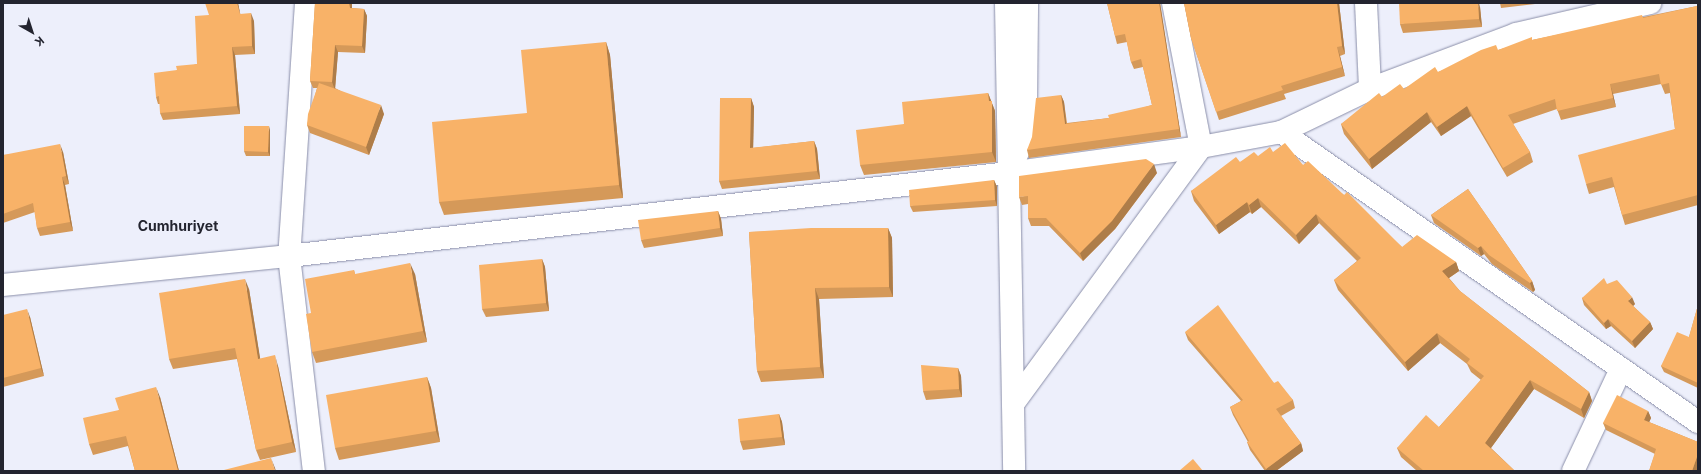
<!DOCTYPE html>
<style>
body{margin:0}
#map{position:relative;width:1701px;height:474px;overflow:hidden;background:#edeffb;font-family:Inter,sans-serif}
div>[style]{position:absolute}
.roads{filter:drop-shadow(0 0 1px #8a8ea9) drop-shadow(0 0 1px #8a8ea9)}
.minor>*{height:22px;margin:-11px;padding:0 11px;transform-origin:11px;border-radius:11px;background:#fff}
.wall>*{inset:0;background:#d59959}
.shaded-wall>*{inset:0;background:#ae7d49}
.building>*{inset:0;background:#f8b268}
span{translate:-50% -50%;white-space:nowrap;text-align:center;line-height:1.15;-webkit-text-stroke:4px #edeffb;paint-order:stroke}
.district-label{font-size:14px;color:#23242f;font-weight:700}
.frame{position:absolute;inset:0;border:4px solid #23242f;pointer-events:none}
.north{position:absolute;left:12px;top:12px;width:40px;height:40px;-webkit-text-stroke:3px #edeffb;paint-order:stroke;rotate:141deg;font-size:11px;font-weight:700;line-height:16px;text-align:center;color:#23242f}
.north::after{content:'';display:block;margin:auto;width:14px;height:18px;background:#23242f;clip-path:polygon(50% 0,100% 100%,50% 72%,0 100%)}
</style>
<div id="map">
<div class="roads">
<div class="minor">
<i style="left:306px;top:3px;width:254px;rotate:93.8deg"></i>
<i style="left:289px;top:256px;width:216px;rotate:83.4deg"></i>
<i style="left:1006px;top:3px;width:468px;rotate:89deg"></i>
<i style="left:1366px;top:3px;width:86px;rotate:87.3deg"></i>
<i style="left:1281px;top:132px;width:508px;rotate:34.82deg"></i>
<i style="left:1016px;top:157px;width:15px;rotate:-67deg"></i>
<i style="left:1022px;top:143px;width:38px;rotate:-84deg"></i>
<i style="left:1026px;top:105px;width:102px;rotate:-89.4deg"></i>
<i style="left:3px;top:285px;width:287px;rotate:-5.8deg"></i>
<i style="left:289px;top:256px;width:725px;rotate:-6.58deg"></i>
<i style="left:1009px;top:173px;width:194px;rotate:-7.7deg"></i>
<i style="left:1201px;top:147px;width:81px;rotate:-10.6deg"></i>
<i style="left:1281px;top:132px;width:99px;rotate:-25.8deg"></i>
<i style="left:1370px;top:89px;width:156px;rotate:-20.6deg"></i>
<i style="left:1516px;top:34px;width:138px;rotate:-13deg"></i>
<i style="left:1013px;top:404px;width:318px;rotate:-53.8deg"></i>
<i style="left:1201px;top:147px;width:147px;rotate:-101deg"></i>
<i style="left:1573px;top:471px;width:113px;rotate:-64.8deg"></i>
</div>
</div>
<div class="wall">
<i style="clip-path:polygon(238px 3px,240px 14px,254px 21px,255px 54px,235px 55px,240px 114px,163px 120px,160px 113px,160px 104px,158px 104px,156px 97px,177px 70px,197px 64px,209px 15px)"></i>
<i style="clip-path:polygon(315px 3px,352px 3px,352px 8px,364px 9px,367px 16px,365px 53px,338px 52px,335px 88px,384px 114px,369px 155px,310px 133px,307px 125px,317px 88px,313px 88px,310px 81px)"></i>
<i style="clip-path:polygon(1107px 3px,1160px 3px,1181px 137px,1029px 158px,1027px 150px,1061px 95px,1064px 102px,1067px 123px,1109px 118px,1152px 105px,1143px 67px,1134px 69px,1131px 62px,1127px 42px,1117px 44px,1115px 36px)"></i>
<i style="clip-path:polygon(1184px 3px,1339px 3px,1345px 54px,1340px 56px,1345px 76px,1284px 94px,1286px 99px,1219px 120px,1191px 38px)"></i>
<i style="clip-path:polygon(1500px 3px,1541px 3px,1535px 4px,1501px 8px)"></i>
<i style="clip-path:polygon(1697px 6px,1698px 10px,1698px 205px,1625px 225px,1622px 215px,1614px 187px,1589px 194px,1586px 184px,1675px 129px,1670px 93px,1665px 94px,1661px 84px,1613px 94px,1616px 107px,1561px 120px,1557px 109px,1513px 124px,1530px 152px,1533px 162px,1507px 177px,1471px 116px,1441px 136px,1431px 122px,1372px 169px,1344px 134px,1341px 124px,1382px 97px,1404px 89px,1438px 72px,1498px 50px,1532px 40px)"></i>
<i style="clip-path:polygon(1480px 7px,1482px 27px,1403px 33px,1400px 24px)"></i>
<i style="clip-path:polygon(606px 42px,610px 55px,623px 198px,444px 215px,439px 202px,527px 113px)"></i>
<i style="clip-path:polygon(988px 93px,995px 111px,996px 162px,864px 175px,860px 165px,904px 124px)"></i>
<i style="clip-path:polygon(751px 98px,754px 107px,753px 148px,814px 141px,817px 149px,820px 179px,722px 189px,719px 181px)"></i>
<i style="clip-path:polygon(270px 130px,270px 156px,246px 156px,244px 151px)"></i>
<i style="clip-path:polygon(63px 152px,69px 184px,65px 185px,73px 231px,40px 236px,37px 228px,35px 212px,3px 223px,3px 155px)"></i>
<i style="clip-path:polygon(1273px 152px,1303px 165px,1344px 195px,1402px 247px,1456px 262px,1459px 271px,1449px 278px,1460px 291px,1589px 392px,1592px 401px,1584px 418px,1534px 389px,1491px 448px,1515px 471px,1417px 471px,1401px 457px,1397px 448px,1439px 427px,1481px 380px,1471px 372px,1467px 364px,1440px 343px,1408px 371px,1338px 290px,1334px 280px,1357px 261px,1319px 223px,1299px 244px,1261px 207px,1252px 214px,1250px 212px,1219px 234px,1194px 201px,1191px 191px,1240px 162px)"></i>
<i style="clip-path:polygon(1157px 173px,1115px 229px,1083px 261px,1049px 226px,1031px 226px,1028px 218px,1028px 204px,1022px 205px,1019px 197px)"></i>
<i style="clip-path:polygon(994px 180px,997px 187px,997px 206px,913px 212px,910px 206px)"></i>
<i style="clip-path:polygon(1468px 189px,1532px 281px,1535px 290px,1533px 292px,1492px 264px,1484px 254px,1481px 256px,1434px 223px,1431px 215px)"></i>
<i style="clip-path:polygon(718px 211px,721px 219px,723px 236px,644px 248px,641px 240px)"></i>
<i style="clip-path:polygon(888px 228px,892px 238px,893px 297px,819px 299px,824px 378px,761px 382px,757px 371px,749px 232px)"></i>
<i style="clip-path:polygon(542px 259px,545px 267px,549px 311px,486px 317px,482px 309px)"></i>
<i style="clip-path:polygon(354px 270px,355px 274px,415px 274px,427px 342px,316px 363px,312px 352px,311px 313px)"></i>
<i style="clip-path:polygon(1607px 284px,1635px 304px,1633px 306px,1650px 322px,1653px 329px,1635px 348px,1611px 326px,1606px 329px,1584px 305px,1582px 298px)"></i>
<i style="clip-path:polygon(249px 289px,260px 359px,278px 366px,296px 452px,260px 460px,256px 450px,237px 359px,173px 369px,169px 359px)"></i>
<i style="clip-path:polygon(1698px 305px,1698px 388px,1664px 372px,1661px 366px,1689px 337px)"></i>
<i style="clip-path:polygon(3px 315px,30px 317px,44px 376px,3px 387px)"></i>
<i style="clip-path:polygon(1185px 332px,1274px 383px,1293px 400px,1295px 408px,1281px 416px,1301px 443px,1303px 451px,1276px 471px,1265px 471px,1250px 450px,1247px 442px,1248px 442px,1233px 415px,1230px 407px,1241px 401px,1188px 340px)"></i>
<i style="clip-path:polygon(958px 368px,961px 376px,962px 397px,926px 400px,923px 391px)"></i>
<i style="clip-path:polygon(427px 377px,431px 388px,440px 442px,339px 460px,335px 448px)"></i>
<i style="clip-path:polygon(160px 397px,179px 471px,135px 471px,128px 446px,93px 455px,89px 444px,119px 410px)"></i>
<i style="clip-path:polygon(1648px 411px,1651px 418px,1649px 422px,1698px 442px,1698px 469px,1697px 471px,1649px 471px,1655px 454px,1606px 430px,1603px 423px)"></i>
<i style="clip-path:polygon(779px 414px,782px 422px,785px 445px,743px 450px,740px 441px)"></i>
</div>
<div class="shaded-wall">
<i style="clip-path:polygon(237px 3px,238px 3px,242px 22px,240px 14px)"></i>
<i style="clip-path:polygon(349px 3px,352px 3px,352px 16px,350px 8px)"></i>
<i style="clip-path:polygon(1159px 3px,1160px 3px,1181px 137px,1179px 129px)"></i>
<i style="clip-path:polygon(1337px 3px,1339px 3px,1345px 54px,1342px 46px)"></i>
<i style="clip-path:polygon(1478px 3px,1479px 3px,1480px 7px,1482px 27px,1479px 19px)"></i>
<i style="clip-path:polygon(364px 9px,367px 16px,365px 53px,362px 46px)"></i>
<i style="clip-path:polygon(251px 13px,254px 21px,255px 54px,252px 46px)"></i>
<i style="clip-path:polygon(606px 42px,610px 55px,623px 198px,619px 185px)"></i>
<i style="clip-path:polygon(335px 45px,338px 52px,335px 90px,332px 82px)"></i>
<i style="clip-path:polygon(232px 47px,235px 55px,240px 114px,237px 106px)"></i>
<i style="clip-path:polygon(1337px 47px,1340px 56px,1345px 76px,1342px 67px)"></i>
<i style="clip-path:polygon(1610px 84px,1613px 94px,1616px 107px,1613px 98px)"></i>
<i style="clip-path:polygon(988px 93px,995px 111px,996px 162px,992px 152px)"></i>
<i style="clip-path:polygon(1061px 95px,1064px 102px,1067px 131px,1065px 124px)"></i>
<i style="clip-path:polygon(751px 98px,754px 107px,753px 156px,750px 148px)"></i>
<i style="clip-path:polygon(381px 105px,384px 114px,369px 155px,366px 147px)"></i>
<i style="clip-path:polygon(1467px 106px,1471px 116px,1441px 136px,1437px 127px)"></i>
<i style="clip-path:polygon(1427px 112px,1431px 122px,1372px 169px,1369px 159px)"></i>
<i style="clip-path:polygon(269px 126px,270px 130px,270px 156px,268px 152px)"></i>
<i style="clip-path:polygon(814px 141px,817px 149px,820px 179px,817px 171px)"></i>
<i style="clip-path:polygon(60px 144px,63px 152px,69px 184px,66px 176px)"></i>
<i style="clip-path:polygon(1154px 164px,1157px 173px,1115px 229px,1083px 261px,1080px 253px)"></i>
<i style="clip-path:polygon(62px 177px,65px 185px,73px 231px,70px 222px)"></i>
<i style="clip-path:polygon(994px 180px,997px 187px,997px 206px,995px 200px)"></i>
<i style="clip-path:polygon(1258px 198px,1261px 207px,1252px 214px,1249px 205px)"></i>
<i style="clip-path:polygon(1247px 202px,1250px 212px,1219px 234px,1216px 225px)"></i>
<i style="clip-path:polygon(718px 211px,721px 219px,723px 236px,720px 228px)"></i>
<i style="clip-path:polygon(1316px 214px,1319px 223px,1299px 244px,1296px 235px)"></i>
<i style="clip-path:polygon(888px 228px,892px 238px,893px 297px,889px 287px)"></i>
<i style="clip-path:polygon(1481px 246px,1484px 254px,1481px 256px,1478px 248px)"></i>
<i style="clip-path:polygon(542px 259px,545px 267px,549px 311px,546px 303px)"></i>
<i style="clip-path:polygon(1456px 262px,1459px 271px,1446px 280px,1442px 271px)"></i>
<i style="clip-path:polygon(410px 263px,415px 274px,427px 342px,423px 331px)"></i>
<i style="clip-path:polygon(245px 279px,249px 289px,262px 370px,258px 359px)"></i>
<i style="clip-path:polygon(1532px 281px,1535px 290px,1533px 292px,1530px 283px)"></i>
<i style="clip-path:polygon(815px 288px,819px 299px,824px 378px,820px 367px)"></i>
<i style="clip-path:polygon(1632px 297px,1635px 304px,1631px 308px,1628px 301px)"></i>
<i style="clip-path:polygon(27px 309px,30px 317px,44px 376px,41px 368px)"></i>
<i style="clip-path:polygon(1608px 319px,1611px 326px,1606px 329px,1604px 323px)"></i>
<i style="clip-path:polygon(1650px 322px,1653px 329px,1635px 348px,1632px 341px)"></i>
<i style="clip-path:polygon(1437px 333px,1440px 343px,1408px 371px,1405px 362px)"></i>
<i style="clip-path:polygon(275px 355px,278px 366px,296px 452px,292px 442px)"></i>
<i style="clip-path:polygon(958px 368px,961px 376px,962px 397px,959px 389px)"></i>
<i style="clip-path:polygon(427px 377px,431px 388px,440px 442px,436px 431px)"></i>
<i style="clip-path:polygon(1530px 380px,1534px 389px,1488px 452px,1485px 443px)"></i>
<i style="clip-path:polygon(156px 387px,160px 397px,179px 471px,178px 471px)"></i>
<i style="clip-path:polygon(1589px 392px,1592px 401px,1584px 418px,1581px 409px)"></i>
<i style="clip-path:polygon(1648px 411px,1651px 418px,1647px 427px,1644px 420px)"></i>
<i style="clip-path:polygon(779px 414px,782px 422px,785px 445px,782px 437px)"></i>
<i style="clip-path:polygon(1301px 443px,1303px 451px,1276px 471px,1267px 471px,1266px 469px)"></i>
<i style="clip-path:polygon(1698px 454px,1698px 469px,1697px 471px,1692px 471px)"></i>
<i style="clip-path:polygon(271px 458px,275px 468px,276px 471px,275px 471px)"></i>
</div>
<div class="building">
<i style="clip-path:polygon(205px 3px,237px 3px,240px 14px,251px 13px,252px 46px,232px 47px,237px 106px,160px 113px,159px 96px,156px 97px,154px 73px,177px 70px,176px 66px,197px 64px,195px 16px,209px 15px)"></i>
<i style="clip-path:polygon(315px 3px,349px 3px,350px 8px,364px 9px,362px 46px,335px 45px,332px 82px,310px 81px)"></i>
<i style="clip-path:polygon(1107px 3px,1159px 3px,1179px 129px,1027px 150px,1032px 137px,1036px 98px,1061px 95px,1065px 124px,1109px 118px,1108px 115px,1152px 105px,1141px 59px,1131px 62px,1125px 34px,1115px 36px)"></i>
<i style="clip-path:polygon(1184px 3px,1337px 3px,1342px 46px,1337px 47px,1342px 67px,1281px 86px,1283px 90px,1216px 112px,1191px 38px)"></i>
<i style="clip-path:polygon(1399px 3px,1478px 3px,1479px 19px,1400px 24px)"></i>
<i style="clip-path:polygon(1697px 6px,1698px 14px,1698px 195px,1622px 215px,1612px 177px,1586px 184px,1578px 155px,1675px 129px,1669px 83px,1661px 85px,1659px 74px,1610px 84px,1613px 98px,1557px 111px,1555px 99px,1508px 115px,1530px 152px,1503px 168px,1467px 106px,1437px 127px,1427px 112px,1369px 159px,1341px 124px,1379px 93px,1382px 97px,1400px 84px,1404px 89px,1435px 67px,1438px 72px,1481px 50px,1496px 45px,1498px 50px,1532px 37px,1532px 40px,1642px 15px,1643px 18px)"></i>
<i style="clip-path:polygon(606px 42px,619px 185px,439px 202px,432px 122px,527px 113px,521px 50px)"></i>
<i style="clip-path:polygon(319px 83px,381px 105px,366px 147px,307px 125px,308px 114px)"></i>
<i style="clip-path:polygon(988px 93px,989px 101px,992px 101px,992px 152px,860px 165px,856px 130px,904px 124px,902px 102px)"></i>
<i style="clip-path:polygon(720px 98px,751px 98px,750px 148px,814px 141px,817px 171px,719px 181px)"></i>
<i style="clip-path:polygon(244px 126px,269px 126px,268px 152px,244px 151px)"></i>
<i style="clip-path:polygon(1285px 143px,1303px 165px,1308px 161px,1344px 195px,1347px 192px,1402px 247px,1417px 235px,1456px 262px,1442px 271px,1460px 291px,1589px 392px,1581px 409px,1530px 380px,1485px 443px,1515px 471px,1424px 471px,1397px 448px,1426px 415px,1439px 427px,1484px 376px,1467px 363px,1470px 359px,1437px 333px,1405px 362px,1334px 280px,1361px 258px,1316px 214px,1296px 235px,1258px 198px,1249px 205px,1247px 202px,1216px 225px,1191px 191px,1236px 157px,1240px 162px,1254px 152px,1258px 156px,1270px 147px,1273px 152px)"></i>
<i style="clip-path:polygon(60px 144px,66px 176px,62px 177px,70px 222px,37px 228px,33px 203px,3px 214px,3px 155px)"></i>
<i style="clip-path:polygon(1146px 159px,1154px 164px,1112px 221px,1080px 253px,1046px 218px,1028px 218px,1028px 196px,1019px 197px,1019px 176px)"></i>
<i style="clip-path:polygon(994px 180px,995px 200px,910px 206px,909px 190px)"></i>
<i style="clip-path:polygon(1468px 189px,1532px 281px,1530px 283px,1489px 255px,1481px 246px,1478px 248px,1431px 215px)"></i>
<i style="clip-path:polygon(718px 211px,720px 228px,641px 240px,638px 220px)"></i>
<i style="clip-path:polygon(811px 228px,888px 228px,889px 287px,815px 288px,820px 367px,757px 371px,749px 232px)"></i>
<i style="clip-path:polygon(542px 259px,546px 303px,482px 309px,479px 265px)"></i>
<i style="clip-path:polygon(410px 263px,423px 331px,312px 352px,306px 314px,311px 313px,305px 279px,354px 270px,355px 274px)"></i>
<i style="clip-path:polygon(1604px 278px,1607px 284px,1617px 280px,1632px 297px,1628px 301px,1650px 322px,1632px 341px,1608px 319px,1604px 323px,1582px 298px)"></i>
<i style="clip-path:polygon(245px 279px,258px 359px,275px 355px,292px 442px,256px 450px,235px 348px,169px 359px,159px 293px)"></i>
<i style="clip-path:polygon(1218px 305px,1274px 383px,1278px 381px,1293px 400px,1276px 409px,1301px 443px,1266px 469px,1247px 442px,1249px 441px,1230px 407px,1243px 400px,1185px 332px)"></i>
<i style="clip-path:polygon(1698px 305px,1698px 383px,1661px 366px,1677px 332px,1689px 337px)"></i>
<i style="clip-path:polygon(27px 309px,41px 368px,3px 378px,3px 315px)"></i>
<i style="clip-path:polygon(921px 365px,958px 368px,959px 389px,923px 391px)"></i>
<i style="clip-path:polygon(427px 377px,436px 431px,335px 448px,326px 395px)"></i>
<i style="clip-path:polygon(156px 387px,178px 471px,135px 471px,126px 436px,89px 444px,83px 418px,119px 410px,115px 398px)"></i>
<i style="clip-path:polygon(1617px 395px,1648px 411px,1644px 420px,1698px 442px,1698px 454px,1692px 471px,1649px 471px,1656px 449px,1603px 423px)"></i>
<i style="clip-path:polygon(779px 414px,782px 437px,740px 441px,738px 419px)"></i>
<i style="clip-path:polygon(271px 458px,275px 471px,220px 471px)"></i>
<i style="clip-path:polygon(1193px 459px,1203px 471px,1179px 471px)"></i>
</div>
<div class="district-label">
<span style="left:178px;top:226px">Cumhuriyet</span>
</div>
<div class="frame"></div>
<div class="north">K</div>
</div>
